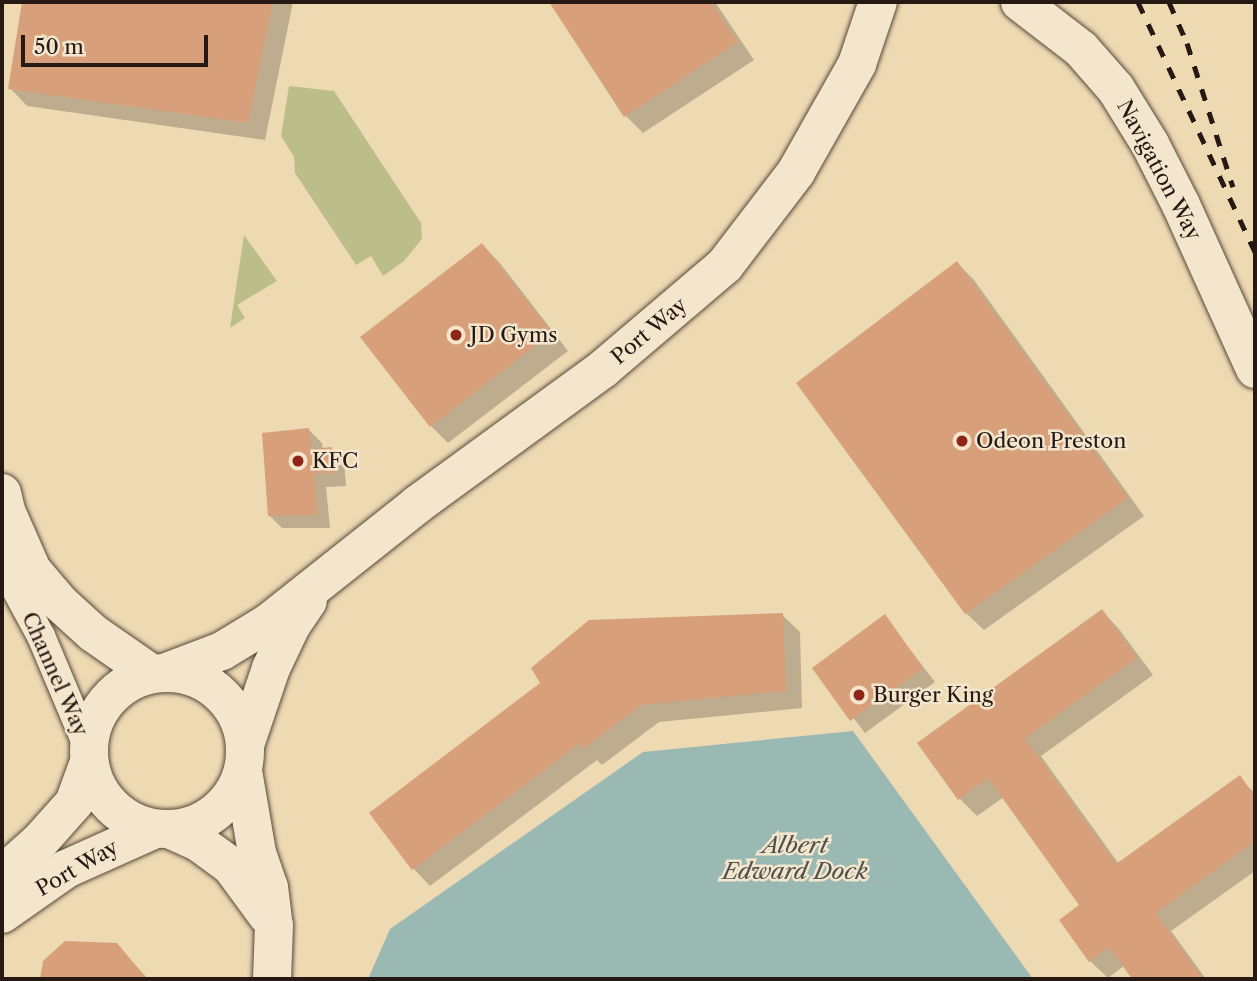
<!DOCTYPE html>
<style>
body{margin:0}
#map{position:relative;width:1257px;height:981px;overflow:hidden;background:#edd9b2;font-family:"Libre Caslon Text",serif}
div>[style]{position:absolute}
.green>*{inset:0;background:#bcbe8a}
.water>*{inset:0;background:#9ab9b3}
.shadow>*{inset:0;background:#0003}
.building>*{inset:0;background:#d7a07b}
.roads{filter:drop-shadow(0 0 2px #58493c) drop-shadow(0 0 2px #58493c)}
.street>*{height:28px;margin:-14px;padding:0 14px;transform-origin:14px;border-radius:14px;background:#f3e6cd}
.secondary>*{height:38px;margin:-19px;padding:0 19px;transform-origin:19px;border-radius:19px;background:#f3e6cd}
.secondary>.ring{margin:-19px;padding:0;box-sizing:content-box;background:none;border:38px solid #f3e6cd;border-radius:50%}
.rail>*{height:5px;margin-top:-2.5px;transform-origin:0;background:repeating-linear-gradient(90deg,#261914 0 12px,transparent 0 24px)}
.dots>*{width:19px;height:19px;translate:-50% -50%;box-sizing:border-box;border:4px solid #f3e6cd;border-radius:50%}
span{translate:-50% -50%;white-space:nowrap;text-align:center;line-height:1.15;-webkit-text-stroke:5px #f3e6cd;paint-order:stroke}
.street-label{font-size:21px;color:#261914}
.poi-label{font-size:21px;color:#261914}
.left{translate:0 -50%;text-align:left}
.water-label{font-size:23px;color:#4f514c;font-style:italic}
.frame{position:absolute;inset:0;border:4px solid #261914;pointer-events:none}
.scale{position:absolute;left:21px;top:35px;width:187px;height:32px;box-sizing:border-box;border:4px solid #261914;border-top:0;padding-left:9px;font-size:21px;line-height:24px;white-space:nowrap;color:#261914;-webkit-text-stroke:5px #f3e6cd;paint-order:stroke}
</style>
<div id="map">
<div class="green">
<i style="clip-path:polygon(289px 86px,334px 91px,421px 223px,422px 239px,404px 261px,383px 276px,371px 256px,356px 265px,295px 173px,294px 157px,281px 136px)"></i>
<i style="clip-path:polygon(244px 235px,277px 281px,237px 305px,245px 318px,230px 328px)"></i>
</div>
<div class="water">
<i style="clip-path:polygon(853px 731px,1033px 979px,368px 979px,390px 929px,643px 752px)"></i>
</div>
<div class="shadow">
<i style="clip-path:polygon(23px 2px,293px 2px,265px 140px,27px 106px,10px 88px)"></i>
<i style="clip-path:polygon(558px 2px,715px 2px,754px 60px,643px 133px,626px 116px,553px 5px)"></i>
<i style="clip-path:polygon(482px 245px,499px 262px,568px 351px,448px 443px,431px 426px,362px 337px)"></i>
<i style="clip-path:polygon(957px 263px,974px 280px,1144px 516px,984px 630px,966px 613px)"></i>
<i style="clip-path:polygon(309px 430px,322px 443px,323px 450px,331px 449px,344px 462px,346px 486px,326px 487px,330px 528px,282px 528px,269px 515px)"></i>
<i style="clip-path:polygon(1102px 611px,1119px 629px,1153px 675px,1041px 756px,1119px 864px,1239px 778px,1255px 793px,1255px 871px,1171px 931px,1206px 979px,1135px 979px,1125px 965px,1108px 978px,1090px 961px,1082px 905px,1004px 797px,977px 816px,960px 799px)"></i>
<i style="clip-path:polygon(782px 615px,800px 632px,802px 708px,659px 722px,602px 765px,597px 760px,430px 886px,413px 868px,371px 813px)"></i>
<i style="clip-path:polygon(885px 617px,935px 682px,865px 733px,815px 668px)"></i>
<i style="clip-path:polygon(117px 945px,148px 979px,42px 979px,45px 962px)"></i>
</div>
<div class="building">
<i style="clip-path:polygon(22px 2px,273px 2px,248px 123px,8px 89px)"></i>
<i style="clip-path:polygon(549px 2px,711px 2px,738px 42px,624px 117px)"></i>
<i style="clip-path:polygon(482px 243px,552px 333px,430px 427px,360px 337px)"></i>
<i style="clip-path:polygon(957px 261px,1128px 498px,965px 614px,796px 383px)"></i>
<i style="clip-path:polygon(309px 428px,312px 449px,332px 447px,334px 473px,314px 474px,318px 515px,268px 516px,262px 433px)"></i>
<i style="clip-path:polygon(1102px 609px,1137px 658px,1025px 738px,1116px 864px,1240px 775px,1255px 797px,1255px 841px,1156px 913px,1203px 979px,1132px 979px,1109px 947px,1089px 962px,1059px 920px,1079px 905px,988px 778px,958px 800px,917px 743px)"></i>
<i style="clip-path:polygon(783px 613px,786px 691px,641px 705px,583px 749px,579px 744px,412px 870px,369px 813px,540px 683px,531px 668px,589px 620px)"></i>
<i style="clip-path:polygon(885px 614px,923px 668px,850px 721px,812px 668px)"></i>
<i style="clip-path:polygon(65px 941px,117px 943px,147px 979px,40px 979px,43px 961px)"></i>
</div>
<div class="roads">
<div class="street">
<i style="left:2px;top:564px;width:82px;rotate:61.6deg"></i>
<i style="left:41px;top:636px;width:121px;rotate:67.2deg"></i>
</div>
<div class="secondary">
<i style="left:1020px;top:2px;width:77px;rotate:37.6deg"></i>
<i style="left:1081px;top:49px;width:53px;rotate:48.8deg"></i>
<i style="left:1116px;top:89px;width:65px;rotate:58.3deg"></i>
<i style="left:1150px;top:144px;width:68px;rotate:63.1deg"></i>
<i style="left:1181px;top:205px;width:180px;rotate:65.7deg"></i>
<i style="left:2px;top:493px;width:18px;rotate:77deg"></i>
<i style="left:6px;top:511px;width:64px;rotate:66.2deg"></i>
<i style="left:32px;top:570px;width:43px;rotate:49.7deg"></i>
<i style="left:60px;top:603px;width:45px;rotate:42.3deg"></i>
<i style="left:93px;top:633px;width:72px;rotate:34.8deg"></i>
<i class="ring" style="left:89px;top:673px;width:118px;height:118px"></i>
<i style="left:164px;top:673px;width:62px;rotate:-20.8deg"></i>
<i style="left:222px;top:651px;width:54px;rotate:-31.3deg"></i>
<i style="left:268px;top:623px;width:191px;rotate:-38.4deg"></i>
<i style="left:418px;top:504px;width:229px;rotate:-36.1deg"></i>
<i style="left:603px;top:369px;width:160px;rotate:-40.4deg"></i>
<i style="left:725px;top:265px;width:117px;rotate:-52.6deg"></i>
<i style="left:796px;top:172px;width:124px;rotate:-60.5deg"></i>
<i style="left:857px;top:64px;width:65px;rotate:-71.3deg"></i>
<i style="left:245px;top:745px;width:81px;rotate:-71.3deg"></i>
<i style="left:271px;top:668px;width:47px;rotate:-64.5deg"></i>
<i style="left:291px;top:626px;width:30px;rotate:-56deg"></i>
<i style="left:243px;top:771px;width:83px;rotate:80.3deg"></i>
<i style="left:257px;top:853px;width:36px;rotate:71deg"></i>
<i style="left:269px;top:887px;width:38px;rotate:83deg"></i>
<i style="left:274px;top:925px;width:54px;rotate:92.1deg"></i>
<i style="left:171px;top:830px;width:30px;rotate:24deg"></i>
<i style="left:198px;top:842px;width:41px;rotate:36deg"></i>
<i style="left:231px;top:866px;width:61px;rotate:53.7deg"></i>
<i style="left:2px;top:875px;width:52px;rotate:-41.9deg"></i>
<i style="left:41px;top:840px;width:50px;rotate:-48.3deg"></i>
<i style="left:74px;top:803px;width:44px;rotate:-69.9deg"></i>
<i style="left:2px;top:914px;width:78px;rotate:-35.1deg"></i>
<i style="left:66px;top:869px;width:98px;rotate:-24.2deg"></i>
</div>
</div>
<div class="rail">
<i style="left:1138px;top:2px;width:276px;rotate:64.9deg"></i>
<i style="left:1169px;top:2px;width:45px;rotate:66.3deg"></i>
<i style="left:1187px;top:43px;width:151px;rotate:72.3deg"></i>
</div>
<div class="dots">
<i style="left:456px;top:335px;background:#8f2418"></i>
<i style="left:962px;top:441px;background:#8f2418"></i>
<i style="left:298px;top:461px;background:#8f2418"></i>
<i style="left:859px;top:695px;background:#8f2418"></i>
</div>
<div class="street-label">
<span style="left:1159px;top:170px;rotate:62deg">Navigation Way</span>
<span style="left:649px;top:331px;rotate:-40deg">Port Way</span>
<span style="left:55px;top:674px;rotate:66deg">Channel Way</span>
<span style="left:77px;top:868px;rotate:-30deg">Port Way</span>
</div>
<div class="poi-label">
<span class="left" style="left:470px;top:335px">JD Gyms</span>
<span class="left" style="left:976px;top:441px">Odeon Preston</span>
<span class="left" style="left:312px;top:461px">KFC</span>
<span class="left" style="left:873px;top:695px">Burger King</span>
</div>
<div class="water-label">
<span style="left:795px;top:858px">Albert<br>Edward Dock</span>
</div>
<div class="frame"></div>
<div class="scale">50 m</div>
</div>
